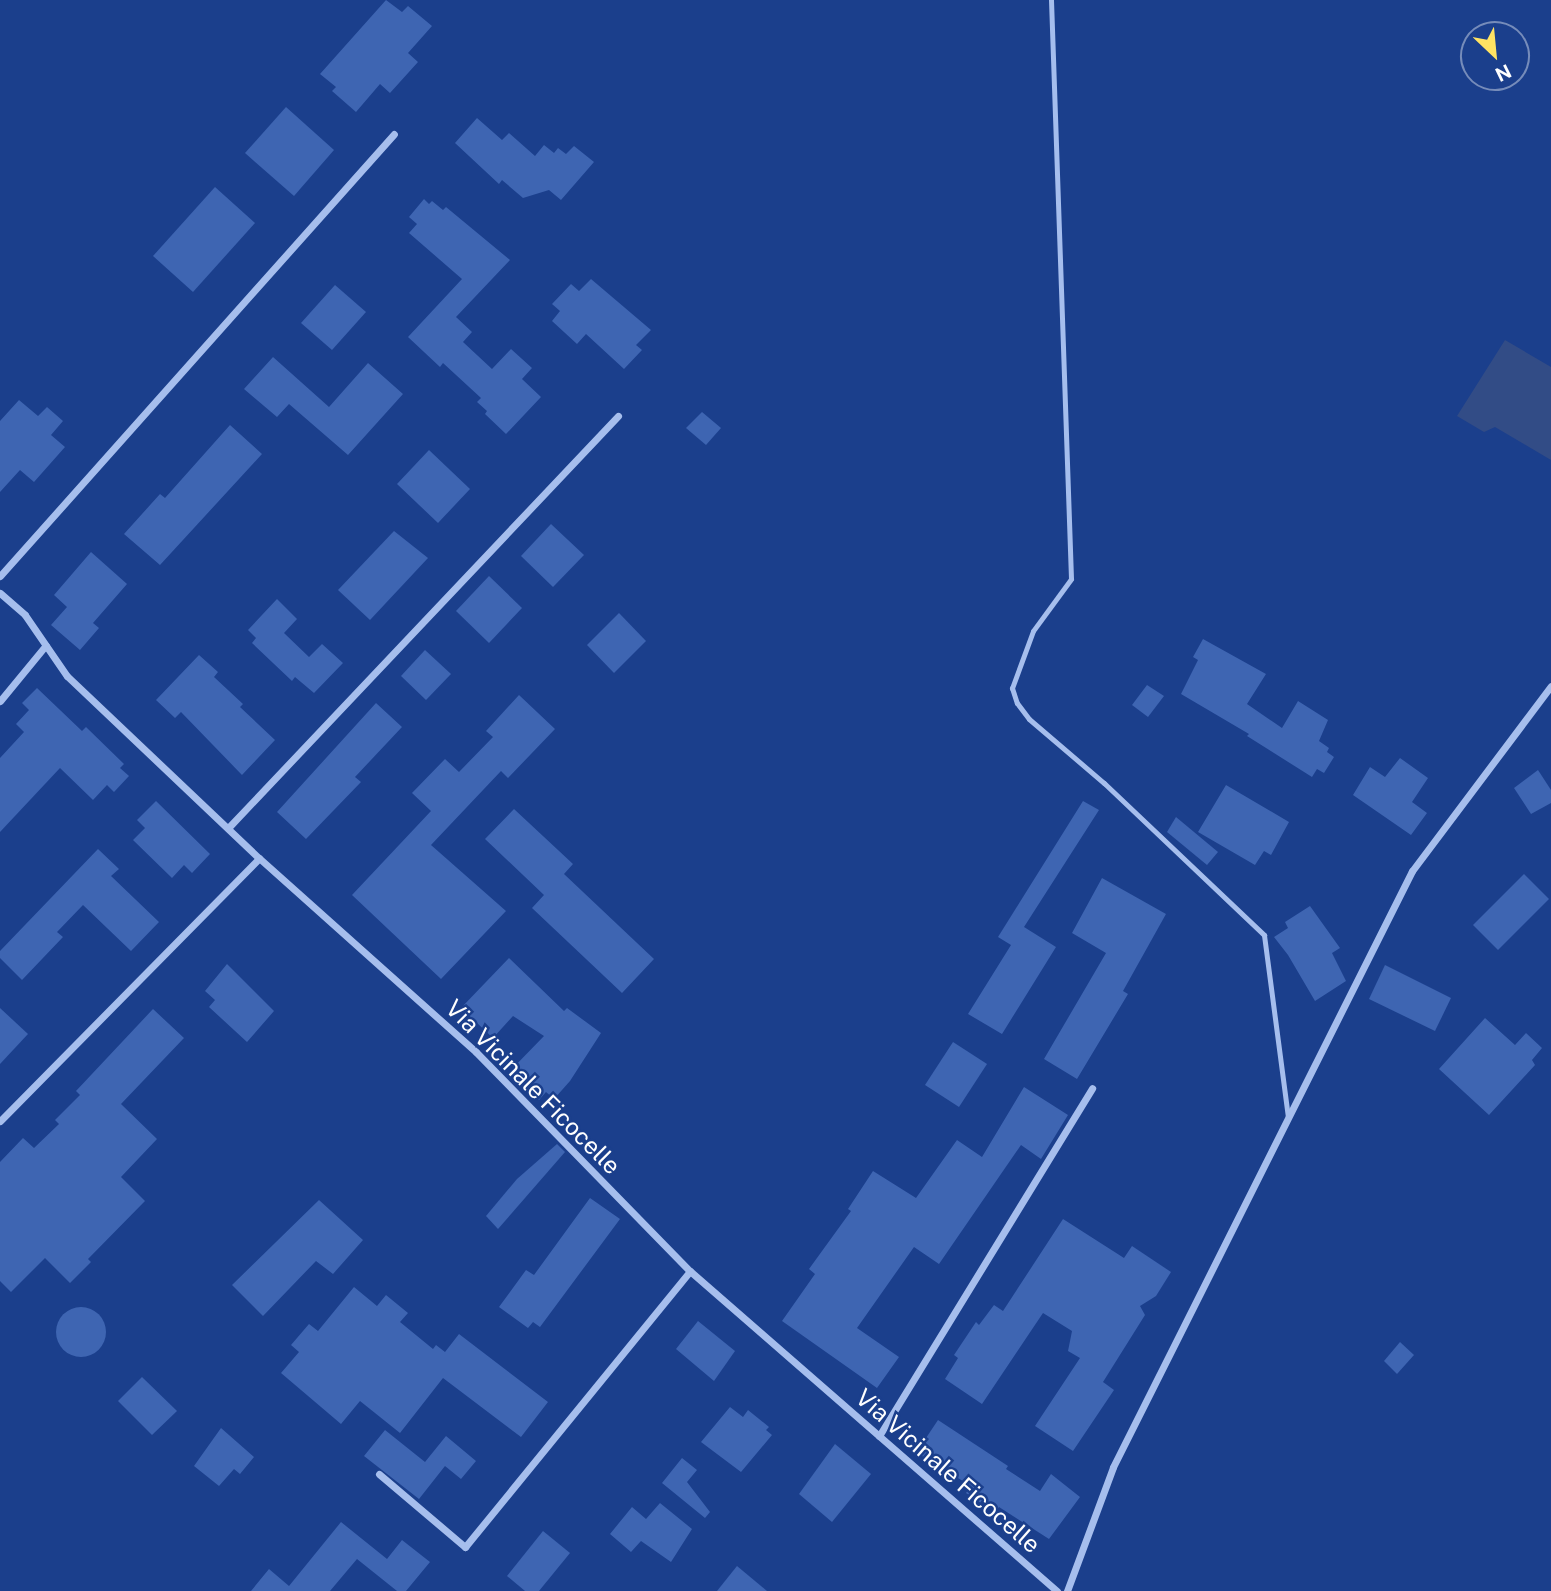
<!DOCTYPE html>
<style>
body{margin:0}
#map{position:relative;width:1551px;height:1591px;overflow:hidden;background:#1b3f8c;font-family:"Public Sans",sans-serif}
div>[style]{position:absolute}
.water>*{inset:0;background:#324c86}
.building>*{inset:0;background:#3e65b2}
.round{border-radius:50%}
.lane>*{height:5px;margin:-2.5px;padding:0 2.5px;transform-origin:2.5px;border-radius:2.5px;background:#a6beed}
.street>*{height:7px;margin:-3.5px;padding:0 3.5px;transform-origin:3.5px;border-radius:3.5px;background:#a6beed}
span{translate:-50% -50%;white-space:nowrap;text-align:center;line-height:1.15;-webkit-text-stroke:5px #1b3f8c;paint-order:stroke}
.street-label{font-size:24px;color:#fff}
.north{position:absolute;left:1460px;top:21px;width:70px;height:70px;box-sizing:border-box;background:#1b3f8c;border:2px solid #768cba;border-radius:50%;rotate:154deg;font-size:19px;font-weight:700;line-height:28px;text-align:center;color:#fff}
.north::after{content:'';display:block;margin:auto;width:24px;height:32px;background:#ffe363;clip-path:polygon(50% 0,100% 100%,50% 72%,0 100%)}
</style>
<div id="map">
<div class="water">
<i style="clip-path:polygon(1505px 340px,1551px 367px,1551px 460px,1495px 427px,1484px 432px,1457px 416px)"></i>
</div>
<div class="building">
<i style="clip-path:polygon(386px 0,402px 12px,408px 6px,432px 26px,408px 53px,418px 62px,390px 93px,380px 84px,356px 112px,332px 91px,336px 87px,320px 74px)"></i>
<i style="clip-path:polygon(286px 107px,334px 150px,294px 196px,245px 153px)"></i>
<i style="clip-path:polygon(477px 118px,502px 140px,509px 133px,535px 156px,544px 145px,554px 153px,558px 148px,566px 154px,574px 146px,594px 162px,561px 200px,549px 190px,523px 198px,502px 180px,499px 184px,455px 143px)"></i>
<i style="clip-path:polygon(215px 187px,255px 223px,193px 292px,153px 256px)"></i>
<i style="clip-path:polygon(424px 199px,429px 204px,432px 201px,443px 210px,446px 207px,510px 260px,456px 317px,472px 332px,463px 342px,492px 369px,511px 349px,532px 368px,522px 379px,541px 397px,506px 434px,485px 414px,487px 411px,477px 402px,481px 398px,443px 363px,440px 367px,408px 337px,462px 279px,409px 233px,417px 224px,409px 217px)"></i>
<i style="clip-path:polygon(591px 279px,651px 330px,636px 345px,642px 350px,624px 369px,586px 334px,577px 344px,552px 321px,560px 311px,552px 304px,571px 284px,579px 291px)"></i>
<i style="clip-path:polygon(335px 285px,366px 312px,332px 350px,301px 323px)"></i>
<i style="clip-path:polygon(273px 357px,329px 407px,368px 363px,403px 394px,348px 455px,289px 404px,277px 417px,244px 389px)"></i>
<i style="clip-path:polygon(19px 400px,38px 416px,47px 407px,63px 421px,51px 435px,65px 447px,34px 482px,20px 470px,0 492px,0 421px)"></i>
<i style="clip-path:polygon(702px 412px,721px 428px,706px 445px,686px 428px)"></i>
<i style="clip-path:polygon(230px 425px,262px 454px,160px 565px,124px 534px,160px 494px,165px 498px)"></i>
<i style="clip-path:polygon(429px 450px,470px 489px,438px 523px,397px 484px)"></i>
<i style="clip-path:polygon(551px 524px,584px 555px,553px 587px,521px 556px)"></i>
<i style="clip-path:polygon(394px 531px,428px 558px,370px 620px,338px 590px)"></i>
<i style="clip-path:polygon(91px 552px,127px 584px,93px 623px,99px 628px,80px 650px,51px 625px,67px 607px,54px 595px)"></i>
<i style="clip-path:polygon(489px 576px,522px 608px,489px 643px,456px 611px)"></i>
<i style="clip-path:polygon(277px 599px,297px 619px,284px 633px,309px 657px,322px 644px,343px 663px,314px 693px,295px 677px,292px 681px,252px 643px,256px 638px,248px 630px)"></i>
<i style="clip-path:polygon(619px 613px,646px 641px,614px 673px,587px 645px)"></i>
<i style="clip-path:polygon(1203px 639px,1266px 674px,1247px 704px,1282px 728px,1298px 701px,1328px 720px,1319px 741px,1329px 748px,1327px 752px,1334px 757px,1324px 773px,1317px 769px,1312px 777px,1247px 736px,1249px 734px,1181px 694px,1198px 660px,1193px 657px)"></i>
<i style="clip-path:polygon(425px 650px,451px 674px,426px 700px,401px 676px)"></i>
<i style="clip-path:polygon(199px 655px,218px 672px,214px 677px,243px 704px,240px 707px,275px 740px,242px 775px,181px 712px,175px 718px,156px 700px)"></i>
<i style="clip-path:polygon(1147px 685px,1164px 696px,1148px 717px,1132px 705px)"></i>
<i style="clip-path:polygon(37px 688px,82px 731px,86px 727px,124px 764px,120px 768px,129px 776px,114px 792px,107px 785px,93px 800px,60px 768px,0 832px,0 758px,24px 732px,16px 724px,29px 710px,22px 703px)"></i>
<i style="clip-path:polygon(519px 695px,555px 729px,508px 778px,501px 771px,431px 845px,506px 911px,441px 979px,352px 895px,431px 811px,412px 793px,445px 759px,459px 772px,493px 737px,486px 731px)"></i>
<i style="clip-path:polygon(376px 703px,402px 727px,355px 777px,361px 782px,306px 839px,277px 812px)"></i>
<i style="clip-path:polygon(1400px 758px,1428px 778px,1412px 802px,1427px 813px,1411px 835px,1353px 795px,1370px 767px,1385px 777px)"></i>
<i style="clip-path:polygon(1538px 770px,1551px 790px,1551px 803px,1531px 814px,1514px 788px)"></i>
<i style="clip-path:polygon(1226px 785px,1289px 822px,1271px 855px,1264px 851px,1255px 865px,1198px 832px)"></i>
<i style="clip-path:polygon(156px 801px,210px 854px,192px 873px,184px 865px,172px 878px,133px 840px,145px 828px,137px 820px)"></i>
<i style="clip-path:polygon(1083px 801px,1099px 810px,1024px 927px,1056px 947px,1002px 1034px,968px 1014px,1011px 945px,998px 937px)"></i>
<i style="clip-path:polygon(514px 809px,573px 864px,564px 874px,654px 959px,622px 993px,532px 908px,544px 895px,485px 839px)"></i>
<i style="clip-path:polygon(1176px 817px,1218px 852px,1207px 865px,1167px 832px)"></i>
<i style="clip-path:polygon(98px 849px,119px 869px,111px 876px,159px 922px,131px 951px,83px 905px,57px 932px,63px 937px,22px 980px,0 958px,0 951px)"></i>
<i style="clip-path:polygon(1524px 874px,1549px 899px,1498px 950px,1473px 925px)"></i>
<i style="clip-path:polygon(1102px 878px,1166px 914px,1123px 991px,1128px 994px,1077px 1079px,1044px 1059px,1106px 953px,1072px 933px)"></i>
<i style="clip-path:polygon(1310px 906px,1340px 948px,1332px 953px,1346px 981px,1315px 1001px,1288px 955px,1274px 937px,1288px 928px,1285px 922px)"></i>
<i style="clip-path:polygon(509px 958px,564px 1011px,567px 1008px,601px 1033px,570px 1081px,554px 1099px,546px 1092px,539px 1100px,509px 1072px,544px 1036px,513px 1016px,493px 1038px,461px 1008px)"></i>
<i style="clip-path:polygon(227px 964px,274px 1011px,247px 1042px,209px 1007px,215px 1000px,205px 991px)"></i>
<i style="clip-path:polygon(1385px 965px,1451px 998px,1435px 1031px,1369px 999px)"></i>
<i style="clip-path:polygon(0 1008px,28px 1034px,0 1064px)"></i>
<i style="clip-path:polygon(153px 1009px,184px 1038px,121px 1104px,157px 1139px,121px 1177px,145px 1201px,88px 1259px,91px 1262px,70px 1283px,45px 1258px,11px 1292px,0 1281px,0 1162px,23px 1138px,34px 1148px,59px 1124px,55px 1120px,80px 1095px,76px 1091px)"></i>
<i style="clip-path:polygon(1485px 1018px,1515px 1045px,1526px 1033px,1542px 1048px,1532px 1060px,1535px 1065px,1489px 1115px,1439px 1069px)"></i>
<i style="clip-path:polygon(953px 1042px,987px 1064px,959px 1107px,925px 1085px)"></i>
<i style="clip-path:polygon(1024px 1087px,1068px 1115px,1041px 1159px,1021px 1145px,939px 1264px,914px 1247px,857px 1328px,899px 1357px,877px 1388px,782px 1321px,815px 1274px,809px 1269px,851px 1211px,848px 1209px,873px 1171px,916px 1198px,957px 1140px,982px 1157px)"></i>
<i style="clip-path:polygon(557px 1144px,565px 1152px,498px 1229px,486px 1216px,517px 1179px)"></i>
<i style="clip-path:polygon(590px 1198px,620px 1219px,540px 1327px,533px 1322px,528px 1328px,499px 1307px,526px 1270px,534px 1275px)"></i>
<i style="clip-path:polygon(319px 1200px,363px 1240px,333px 1274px,316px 1261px,263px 1316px,232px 1285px)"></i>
<i style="clip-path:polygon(1063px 1219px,1124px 1258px,1132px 1246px,1171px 1272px,1156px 1296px,1140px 1306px,1145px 1315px,1103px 1382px,1114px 1390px,1073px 1451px,1035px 1426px,1080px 1358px,1068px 1351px,1072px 1331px,1043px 1313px,982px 1404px,945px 1379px,958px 1358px,954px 1355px,976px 1322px,979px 1325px,994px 1305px,1003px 1311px)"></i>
<i style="clip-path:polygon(354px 1287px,377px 1306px,386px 1295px,408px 1313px,400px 1322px,433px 1349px,436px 1345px,445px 1352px,459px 1334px,548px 1402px,521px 1437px,443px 1378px,400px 1433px,360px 1401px,341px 1424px,281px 1373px,299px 1352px,291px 1345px,309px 1324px,318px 1331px)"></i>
<i class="round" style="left:56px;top:1307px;width:50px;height:50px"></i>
<i style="clip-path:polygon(698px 1321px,735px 1351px,714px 1381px,676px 1349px)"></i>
<i style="clip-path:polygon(1400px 1342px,1414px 1355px,1397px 1374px,1384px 1361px)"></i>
<i style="clip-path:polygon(142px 1377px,177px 1411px,152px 1435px,118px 1401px)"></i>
<i style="clip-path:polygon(730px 1407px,743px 1417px,748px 1410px,769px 1427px,766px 1430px,772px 1435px,741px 1472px,701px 1442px)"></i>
<i style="clip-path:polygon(938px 1420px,1008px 1466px,1006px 1469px,1040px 1491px,1051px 1474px,1080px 1497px,1049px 1539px,999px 1507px,997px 1510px,983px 1501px,981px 1503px,966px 1493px,971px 1486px,922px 1456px,918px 1450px)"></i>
<i style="clip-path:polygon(221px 1428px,254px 1457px,240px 1474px,234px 1469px,219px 1486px,194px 1466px)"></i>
<i style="clip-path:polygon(385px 1430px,425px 1462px,446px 1436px,476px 1461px,461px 1479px,445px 1466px,419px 1499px,364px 1456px)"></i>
<i style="clip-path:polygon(835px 1444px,871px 1474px,832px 1522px,799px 1494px)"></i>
<i style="clip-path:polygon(682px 1458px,697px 1470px,687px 1482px,710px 1512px,705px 1518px,662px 1483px)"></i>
<i style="clip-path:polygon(660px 1503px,692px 1529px,671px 1562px,641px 1541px,631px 1552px,610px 1534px,632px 1507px,646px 1519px)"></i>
<i style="clip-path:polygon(341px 1522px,387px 1559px,402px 1540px,430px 1562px,406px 1591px,397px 1591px,357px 1559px,330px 1591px,251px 1591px,269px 1569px,289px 1586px)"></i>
<i style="clip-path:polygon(543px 1531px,570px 1553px,539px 1591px,525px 1591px,507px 1576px)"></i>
<i style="clip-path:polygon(737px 1566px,767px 1591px,717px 1591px)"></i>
</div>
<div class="lane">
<i style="left:1051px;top:0;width:579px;rotate:88.02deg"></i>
<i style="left:1071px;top:579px;width:64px;rotate:126.2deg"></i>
<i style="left:1033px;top:631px;width:61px;rotate:110.2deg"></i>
<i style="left:1012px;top:688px;width:16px;rotate:72deg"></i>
<i style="left:1017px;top:703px;width:20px;rotate:53deg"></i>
<i style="left:1029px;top:719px;width:99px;rotate:40.5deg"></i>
<i style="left:1104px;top:783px;width:221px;rotate:43.5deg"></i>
<i style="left:1264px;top:935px;width:184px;rotate:82.5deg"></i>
</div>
<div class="street">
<i style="left:0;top:576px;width:592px;rotate:-48.29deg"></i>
<i style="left:0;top:593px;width:33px;rotate:41deg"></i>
<i style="left:25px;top:615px;width:74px;rotate:55.5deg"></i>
<i style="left:67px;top:676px;width:265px;rotate:43.5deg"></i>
<i style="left:259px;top:858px;width:291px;rotate:41.8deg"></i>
<i style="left:476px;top:1052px;width:306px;rotate:45.7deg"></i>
<i style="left:690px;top:1271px;width:487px;rotate:41.1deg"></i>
<i style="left:0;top:701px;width:72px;rotate:-50.6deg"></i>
<i style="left:229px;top:827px;width:566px;rotate:-46.58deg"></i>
<i style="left:0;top:1121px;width:369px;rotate:-45.4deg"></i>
<i style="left:879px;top:1436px;width:408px;rotate:-58.5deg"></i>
<i style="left:379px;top:1474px;width:113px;rotate:40.3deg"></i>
<i style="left:465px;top:1547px;width:356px;rotate:-50.8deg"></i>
<i style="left:1067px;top:1591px;width:132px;rotate:-69.6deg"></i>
<i style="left:1113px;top:1467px;width:667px;rotate:-63.36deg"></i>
<i style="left:1412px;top:871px;width:231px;rotate:-53.1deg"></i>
</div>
<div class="street-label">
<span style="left:533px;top:1087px;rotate:45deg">Via Vicinale Ficocelle</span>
<span style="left:948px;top:1471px;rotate:41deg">Via Vicinale Ficocelle</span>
</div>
<div class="north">N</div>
</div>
